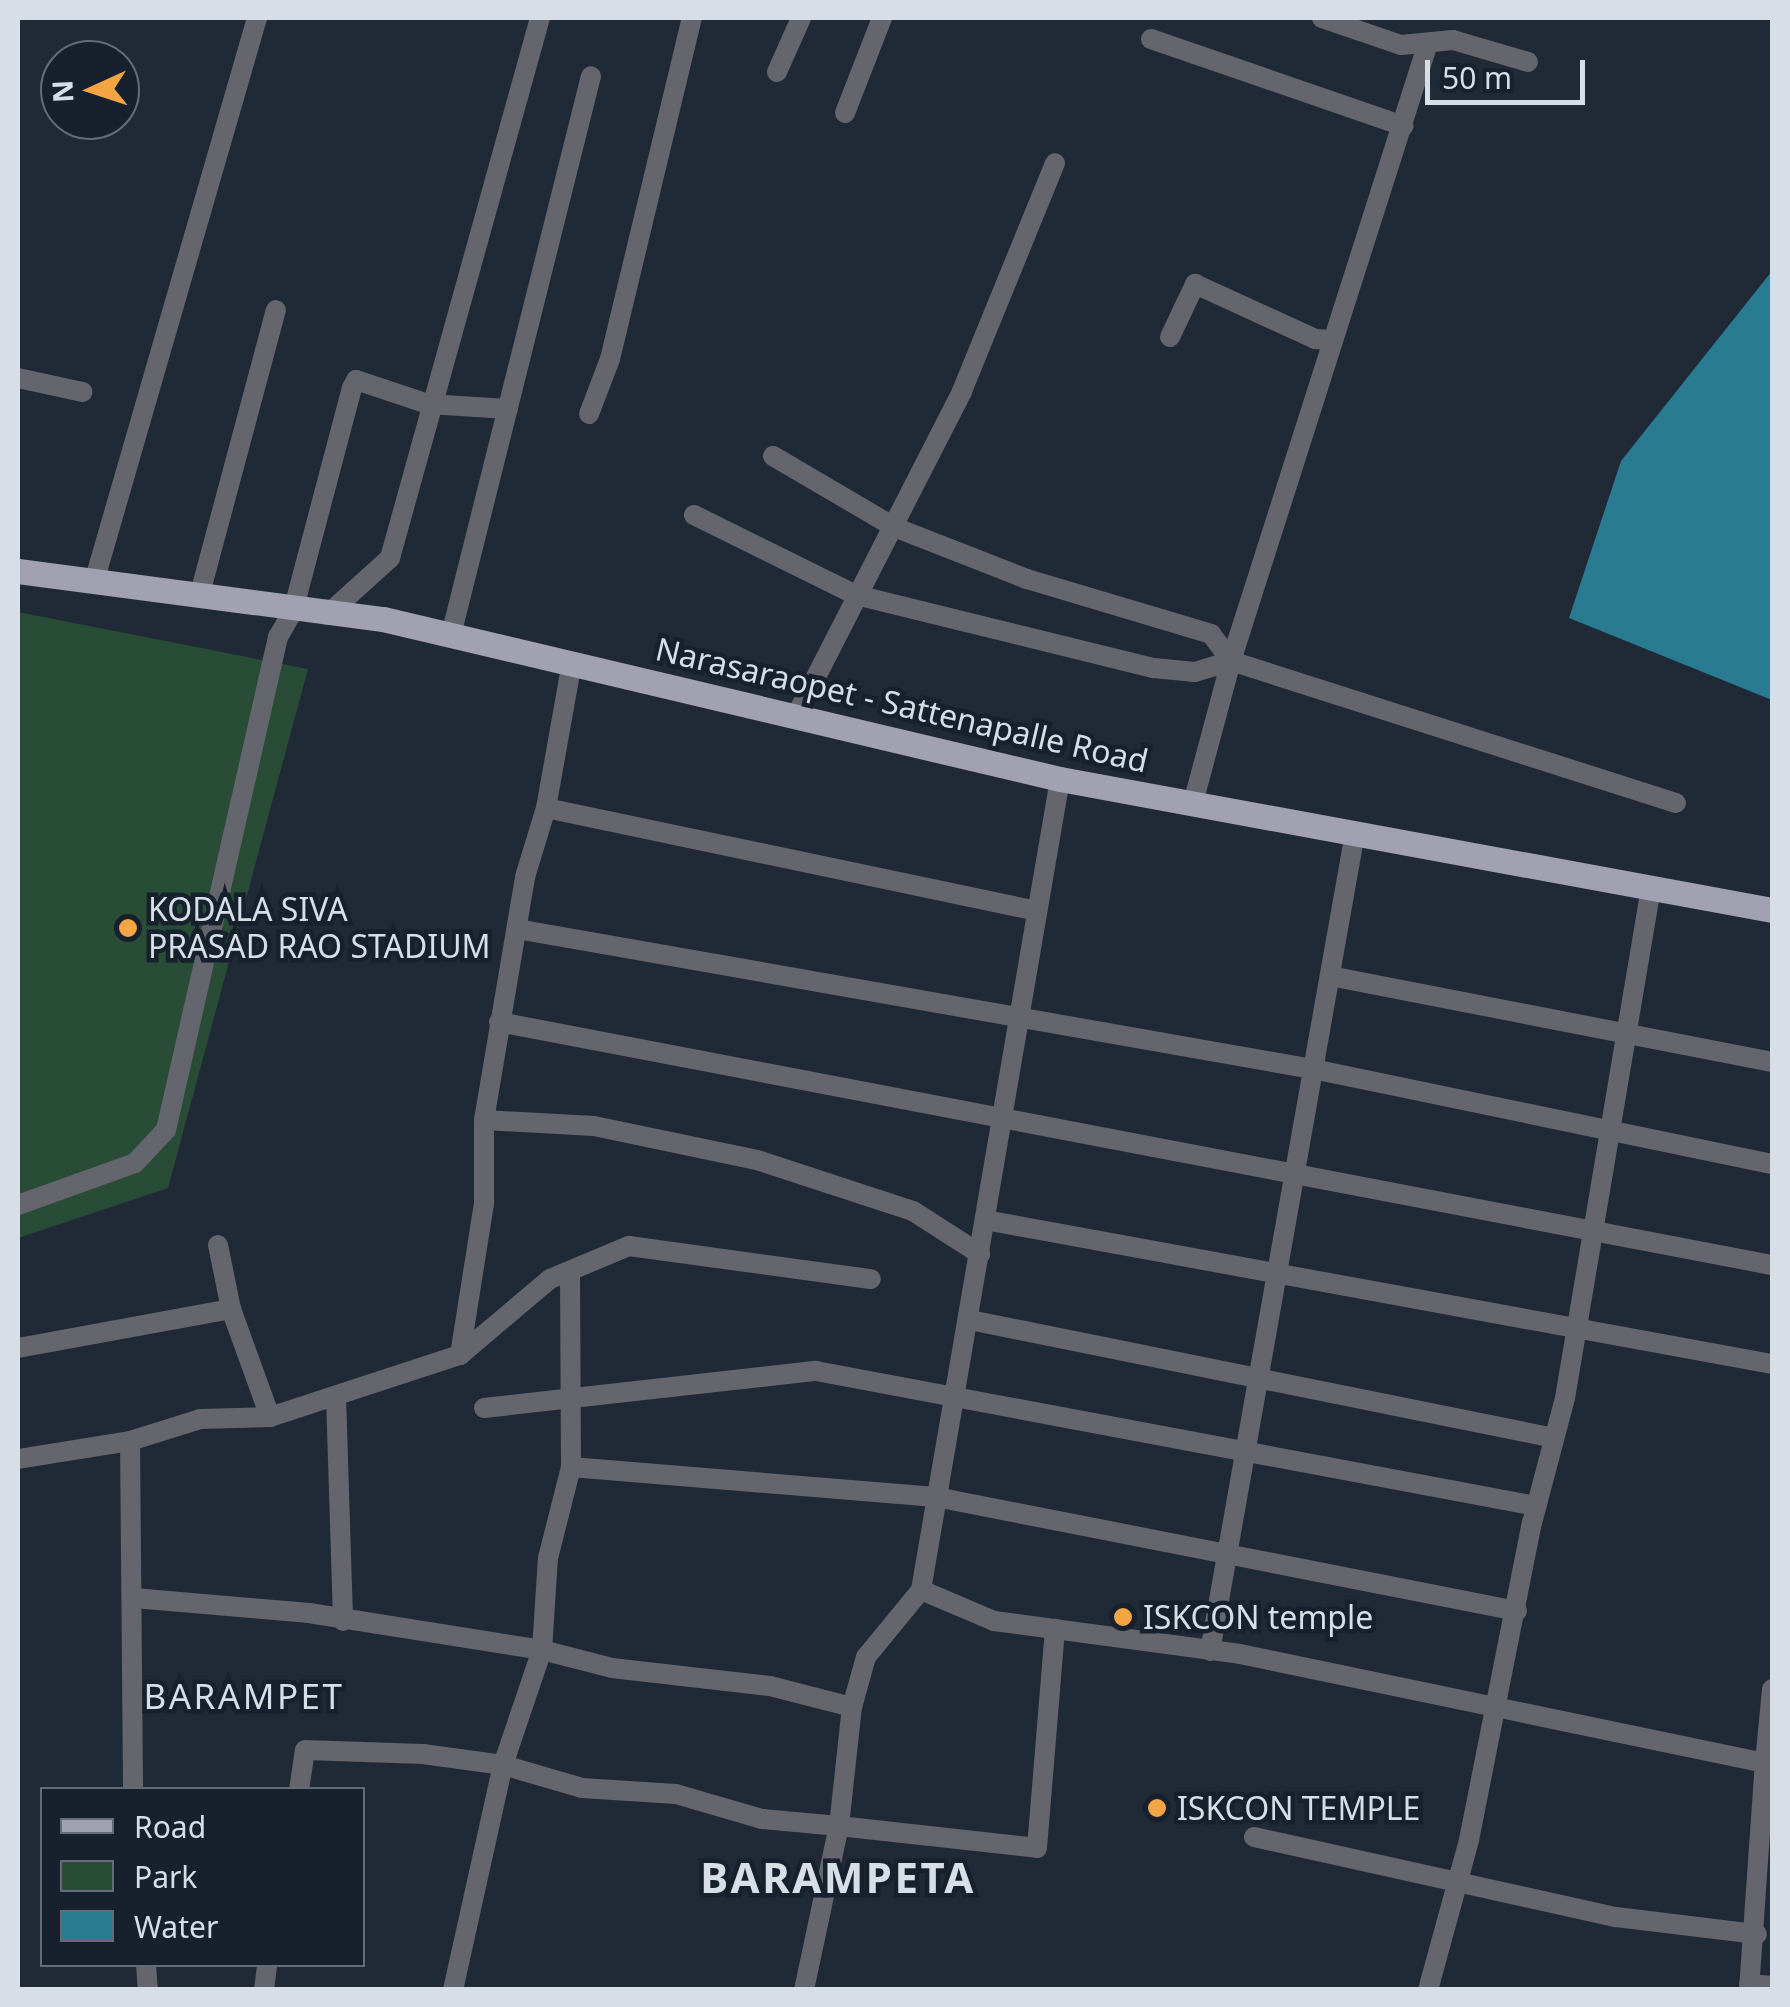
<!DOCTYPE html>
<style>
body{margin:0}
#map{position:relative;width:1790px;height:2007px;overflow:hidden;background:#202a37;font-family:"Noto Sans",sans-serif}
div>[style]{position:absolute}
.green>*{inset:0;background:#284c36}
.water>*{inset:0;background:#287b90}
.street>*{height:20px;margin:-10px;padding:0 10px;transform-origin:10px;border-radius:10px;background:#65656d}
.primary>*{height:25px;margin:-12.5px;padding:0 12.5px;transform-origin:12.5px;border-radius:12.5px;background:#a1a1b1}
.dots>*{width:28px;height:28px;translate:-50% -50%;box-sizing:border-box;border:5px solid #17202d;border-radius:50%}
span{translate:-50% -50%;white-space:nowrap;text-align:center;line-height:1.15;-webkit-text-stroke:9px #17202d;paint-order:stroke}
.street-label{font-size:32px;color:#d7dee6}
.poi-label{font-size:32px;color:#d7dee6}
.left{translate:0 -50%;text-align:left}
.neighbourhood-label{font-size:35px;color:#d7dee6;letter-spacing:2.5px}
.district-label{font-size:42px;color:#d7dee6;font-weight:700;letter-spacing:2.5px}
.frame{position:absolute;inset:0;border:20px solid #d7dee6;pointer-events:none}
.legend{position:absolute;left:40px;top:1787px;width:325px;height:180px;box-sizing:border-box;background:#17202d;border:2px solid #646c77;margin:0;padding:12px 18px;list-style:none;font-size:30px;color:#d7dee6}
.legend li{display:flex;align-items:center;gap:20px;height:50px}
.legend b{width:50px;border:2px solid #646c77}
.north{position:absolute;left:40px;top:40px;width:100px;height:100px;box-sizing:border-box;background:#17202d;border:2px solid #646c77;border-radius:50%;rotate:267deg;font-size:28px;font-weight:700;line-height:40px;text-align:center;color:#d7dee6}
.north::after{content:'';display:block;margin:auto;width:35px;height:45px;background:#f3a443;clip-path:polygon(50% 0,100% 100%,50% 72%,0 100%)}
.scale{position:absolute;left:1425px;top:60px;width:160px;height:45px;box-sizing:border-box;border:5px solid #d7dee6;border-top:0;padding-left:12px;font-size:30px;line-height:35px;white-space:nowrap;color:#d7dee6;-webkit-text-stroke:8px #17202d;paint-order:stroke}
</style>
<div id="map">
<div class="green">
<i style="clip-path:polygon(18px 612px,308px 669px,168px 1188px,18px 1238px)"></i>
</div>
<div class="water">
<i style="clip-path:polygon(1772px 271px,1772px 700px,1569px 618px,1621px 461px)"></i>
</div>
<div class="street">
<i style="left:1322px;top:18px;width:83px;rotate:18.9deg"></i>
<i style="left:1401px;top:45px;width:52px;rotate:-5.5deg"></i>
<i style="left:1453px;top:40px;width:78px;rotate:16.3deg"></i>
<i style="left:1151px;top:39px;width:267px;rotate:19deg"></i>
<i style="left:777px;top:72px;width:59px;rotate:-66deg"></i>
<i style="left:845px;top:113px;width:102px;rotate:-68.7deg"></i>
<i style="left:1170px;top:337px;width:59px;rotate:-64.7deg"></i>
<i style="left:1195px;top:284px;width:132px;rotate:24.6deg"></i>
<i style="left:1315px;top:339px;width:17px;rotate:3deg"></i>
<i style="left:18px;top:378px;width:66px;rotate:12.2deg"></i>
<i style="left:589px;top:414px;width:59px;rotate:-69.1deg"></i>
<i style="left:610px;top:359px;width:351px;rotate:-76.5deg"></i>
<i style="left:773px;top:456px;width:140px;rotate:30.4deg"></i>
<i style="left:894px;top:527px;width:143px;rotate:21.4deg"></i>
<i style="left:1027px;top:579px;width:192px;rotate:16.6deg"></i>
<i style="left:1211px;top:634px;width:34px;rotate:53deg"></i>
<i style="left:694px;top:515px;width:181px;rotate:26.3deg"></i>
<i style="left:856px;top:595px;width:307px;rotate:13.8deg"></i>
<i style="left:1154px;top:668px;width:41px;rotate:5.6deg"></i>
<i style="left:1195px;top:672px;width:38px;rotate:-17deg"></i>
<i style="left:1231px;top:661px;width:467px;rotate:17.7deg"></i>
<i style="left:94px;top:582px;width:587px;rotate:-73.88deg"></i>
<i style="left:199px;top:597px;width:297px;rotate:-75deg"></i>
<i style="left:327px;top:615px;width:85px;rotate:-42.1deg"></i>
<i style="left:390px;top:558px;width:560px;rotate:-74.48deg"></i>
<i style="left:451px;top:635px;width:576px;rotate:-75.94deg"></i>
<i style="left:796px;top:716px;width:365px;rotate:-62.9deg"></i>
<i style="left:962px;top:391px;width:246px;rotate:-67.8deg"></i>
<i style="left:1193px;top:803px;width:147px;rotate:-75deg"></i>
<i style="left:1231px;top:661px;width:649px;rotate:-72.32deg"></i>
<i style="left:546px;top:808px;width:502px;rotate:11.85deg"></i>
<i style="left:517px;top:929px;width:808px;rotate:9.98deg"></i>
<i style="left:1313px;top:1069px;width:469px;rotate:11.7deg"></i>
<i style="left:1330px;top:976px;width:450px;rotate:11deg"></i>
<i style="left:499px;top:1022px;width:1296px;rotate:10.81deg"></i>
<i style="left:484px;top:1120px;width:246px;rotate:-80.4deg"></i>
<i style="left:525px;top:877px;width:72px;rotate:-73.1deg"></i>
<i style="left:546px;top:808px;width:148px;rotate:-79.9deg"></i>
<i style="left:18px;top:1205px;width:124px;rotate:-19.7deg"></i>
<i style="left:135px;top:1163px;width:45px;rotate:-46.8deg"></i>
<i style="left:166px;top:1130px;width:506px;rotate:-77.2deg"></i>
<i style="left:278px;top:637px;width:30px;rotate:-60deg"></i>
<i style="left:293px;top:611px;width:231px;rotate:-75.2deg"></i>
<i style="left:352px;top:388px;width:9px;rotate:-63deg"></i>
<i style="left:356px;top:380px;width:76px;rotate:18.4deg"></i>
<i style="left:428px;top:404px;width:80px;rotate:3.6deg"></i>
<i style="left:985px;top:1220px;width:800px;rotate:10.37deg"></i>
<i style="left:218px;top:1245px;width:65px;rotate:78.5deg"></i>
<i style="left:231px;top:1309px;width:115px;rotate:70.1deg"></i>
<i style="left:970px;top:1320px;width:596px;rotate:11.42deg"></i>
<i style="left:18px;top:1348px;width:217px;rotate:-10.4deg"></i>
<i style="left:460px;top:1355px;width:118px;rotate:-40.2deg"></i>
<i style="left:550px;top:1279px;width:86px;rotate:-22.7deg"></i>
<i style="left:629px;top:1246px;width:244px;rotate:7.8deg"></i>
<i style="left:336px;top:1396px;width:225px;rotate:88.2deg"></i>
<i style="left:484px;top:1408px;width:334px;rotate:-6.4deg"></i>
<i style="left:816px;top:1371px;width:733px;rotate:10.62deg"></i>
<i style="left:130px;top:1441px;width:349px;rotate:89.5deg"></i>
<i style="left:18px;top:1459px;width:113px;rotate:-9.1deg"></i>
<i style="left:130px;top:1441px;width:73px;rotate:-17.4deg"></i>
<i style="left:200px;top:1419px;width:70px;rotate:-1.6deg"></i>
<i style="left:270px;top:1417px;width:200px;rotate:-18.1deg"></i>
<i style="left:460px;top:1355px;width:153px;rotate:-81deg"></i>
<i style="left:484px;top:1204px;width:84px;rotate:-90deg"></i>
<i style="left:484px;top:1120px;width:110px;rotate:3.1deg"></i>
<i style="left:594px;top:1126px;width:167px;rotate:11.8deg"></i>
<i style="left:757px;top:1160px;width:164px;rotate:18.1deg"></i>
<i style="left:913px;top:1211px;width:80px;rotate:32.7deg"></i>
<i style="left:571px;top:1467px;width:366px;rotate:4.7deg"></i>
<i style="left:936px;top:1497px;width:592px;rotate:11.1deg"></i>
<i style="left:921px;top:1590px;width:823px;rotate:-80.27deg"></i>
<i style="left:134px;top:1598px;width:176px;rotate:4.9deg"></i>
<i style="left:309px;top:1613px;width:236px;rotate:9deg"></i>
<i style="left:542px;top:1650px;width:72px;rotate:14.4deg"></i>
<i style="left:612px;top:1668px;width:159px;rotate:6.5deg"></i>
<i style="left:770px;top:1686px;width:85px;rotate:14.4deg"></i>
<i style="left:852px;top:1707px;width:52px;rotate:-74.4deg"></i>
<i style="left:866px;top:1657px;width:87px;rotate:-50.6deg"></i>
<i style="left:921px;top:1590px;width:79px;rotate:23deg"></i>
<i style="left:994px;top:1621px;width:248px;rotate:7.6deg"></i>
<i style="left:1240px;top:1654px;width:536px;rotate:11.73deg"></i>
<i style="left:1765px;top:1763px;width:74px;rotate:-84.6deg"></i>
<i style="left:1210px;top:1651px;width:831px;rotate:-79.95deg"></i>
<i style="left:299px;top:1790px;width:40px;rotate:-81.5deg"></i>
<i style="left:305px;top:1750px;width:118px;rotate:1.9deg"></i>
<i style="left:423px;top:1754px;width:81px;rotate:7.8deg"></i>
<i style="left:503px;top:1765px;width:82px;rotate:16.2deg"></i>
<i style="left:582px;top:1788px;width:94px;rotate:3.7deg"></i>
<i style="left:676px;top:1794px;width:90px;rotate:16.2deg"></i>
<i style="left:762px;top:1819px;width:77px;rotate:5.2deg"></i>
<i style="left:839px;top:1826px;width:120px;rotate:-83.8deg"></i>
<i style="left:1254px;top:1837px;width:371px;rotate:12.5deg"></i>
<i style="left:1616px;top:1917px;width:142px;rotate:6.9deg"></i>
<i style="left:146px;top:1964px;width:26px;rotate:86deg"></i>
<i style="left:1749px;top:1984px;width:23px;rotate:5deg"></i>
<i style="left:264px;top:1990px;width:26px;rotate:-83deg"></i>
<i style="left:453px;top:1990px;width:230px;rotate:-77.5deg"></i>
<i style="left:503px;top:1765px;width:121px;rotate:-71.3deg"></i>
<i style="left:542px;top:1650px;width:92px;rotate:-86.3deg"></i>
<i style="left:548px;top:1558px;width:94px;rotate:-75.8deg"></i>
<i style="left:571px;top:1467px;width:192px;rotate:-90.3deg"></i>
<i style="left:804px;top:1990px;width:168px;rotate:-78deg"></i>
<i style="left:839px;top:1826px;width:199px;rotate:6.3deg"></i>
<i style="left:1037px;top:1848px;width:220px;rotate:-85.3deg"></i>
<i style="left:1428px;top:1990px;width:156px;rotate:-74.7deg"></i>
<i style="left:1469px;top:1840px;width:323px;rotate:-78.8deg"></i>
<i style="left:1532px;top:1523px;width:129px;rotate:-75.2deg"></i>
<i style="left:1565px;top:1398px;width:517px;rotate:-80.43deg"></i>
<i style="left:1749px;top:1990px;width:228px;rotate:-86deg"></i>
</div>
<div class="primary">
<i style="left:18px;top:571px;width:368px;rotate:7.5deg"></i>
<i style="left:383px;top:619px;width:696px;rotate:13.3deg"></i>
<i style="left:1060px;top:779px;width:724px;rotate:10.43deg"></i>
</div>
<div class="dots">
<i style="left:128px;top:928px;background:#f3a443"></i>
<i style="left:1123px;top:1617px;background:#f3a443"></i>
<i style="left:1157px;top:1808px;background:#f3a443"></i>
</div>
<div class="street-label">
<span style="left:902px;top:705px;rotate:13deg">Narasaraopet - Sattenapalle Road</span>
</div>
<div class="poi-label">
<span class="left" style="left:148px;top:928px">KODALA SIVA<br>PRASAD RAO STADIUM</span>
<span class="left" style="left:1143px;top:1617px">ISKCON temple</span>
<span class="left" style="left:1177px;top:1808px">ISKCON TEMPLE</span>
</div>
<div class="neighbourhood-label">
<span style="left:244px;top:1696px">BARAMPET</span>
</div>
<div class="district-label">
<span style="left:838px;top:1877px">BARAMPETA</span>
</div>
<div class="frame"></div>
<ul class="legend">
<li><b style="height:12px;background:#a1a1b1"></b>Road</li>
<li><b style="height:28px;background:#284c36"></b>Park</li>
<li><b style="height:28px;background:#287b90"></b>Water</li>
</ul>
<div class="north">N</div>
<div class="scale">50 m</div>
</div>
